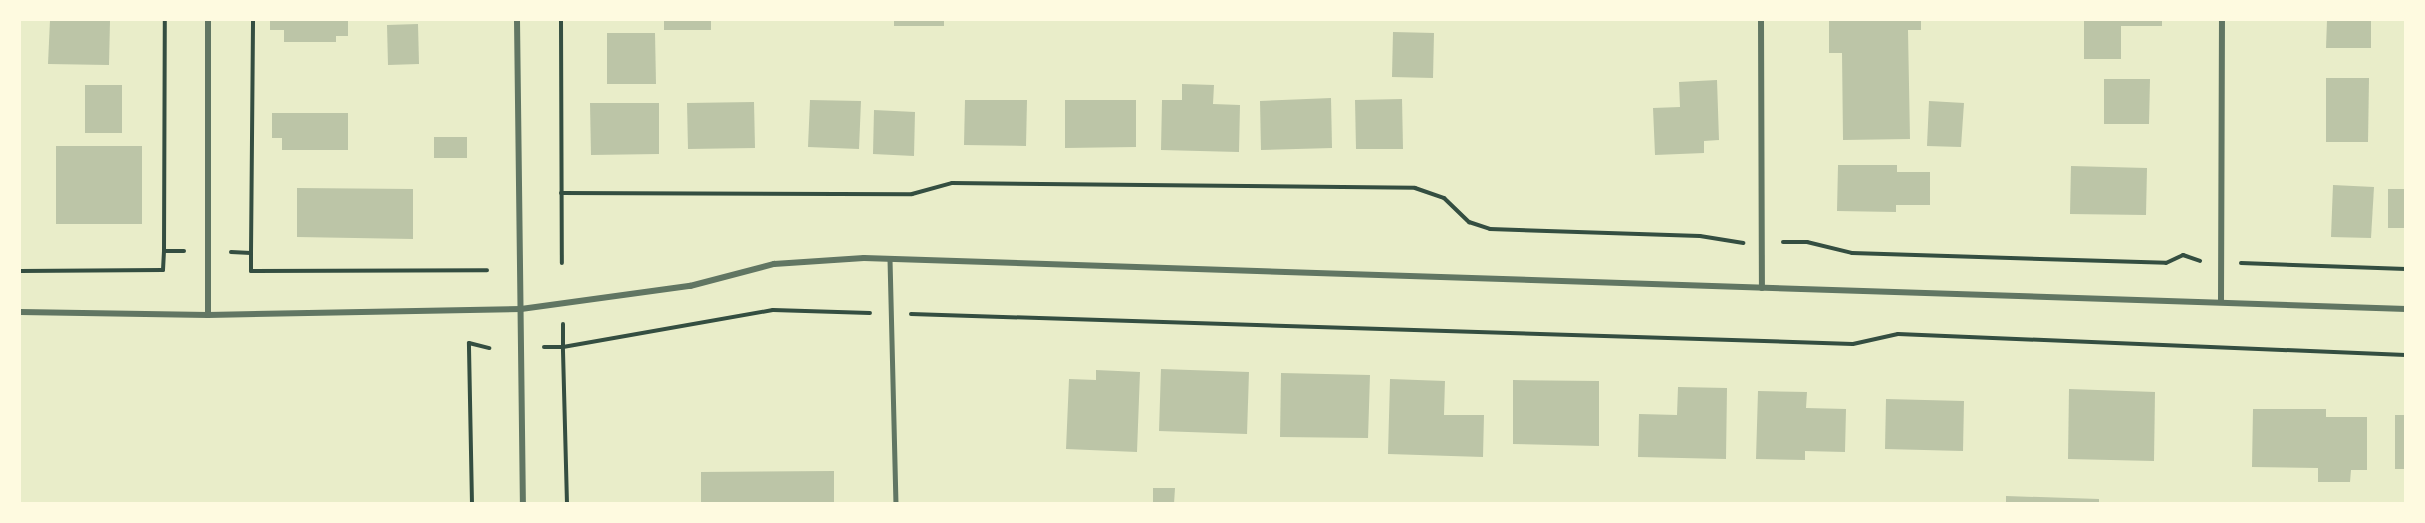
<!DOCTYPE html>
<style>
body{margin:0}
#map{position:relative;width:2425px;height:523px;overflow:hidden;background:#e9edc9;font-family:"DejaVu Sans",sans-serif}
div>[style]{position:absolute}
.building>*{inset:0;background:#bcc5a7}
.path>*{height:4px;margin:-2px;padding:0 2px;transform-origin:2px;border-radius:2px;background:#344e41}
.service>*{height:4.5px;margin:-2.25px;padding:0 2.25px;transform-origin:2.25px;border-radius:2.25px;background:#617663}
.minor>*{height:6px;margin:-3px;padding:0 3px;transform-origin:3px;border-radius:3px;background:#617663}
span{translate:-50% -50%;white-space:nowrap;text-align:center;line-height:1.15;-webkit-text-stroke:4.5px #fefae0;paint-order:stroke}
.frame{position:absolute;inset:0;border:21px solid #fefae0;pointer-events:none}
</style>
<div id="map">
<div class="building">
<i style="clip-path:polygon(50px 20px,110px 21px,109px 65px,48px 64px)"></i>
<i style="clip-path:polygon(270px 20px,348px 20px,348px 36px,336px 36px,336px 42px,284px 42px,284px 30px,270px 30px)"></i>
<i style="clip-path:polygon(664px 20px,711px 20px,711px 30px,664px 30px)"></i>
<i style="clip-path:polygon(894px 20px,944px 20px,944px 26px,894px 26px)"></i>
<i style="clip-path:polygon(1829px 20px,1921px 20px,1921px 30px,1908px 30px,1910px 139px,1843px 140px,1842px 53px,1829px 53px)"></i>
<i style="clip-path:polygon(2084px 20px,2162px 20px,2162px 26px,2121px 26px,2121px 59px,2084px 59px)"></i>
<i style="clip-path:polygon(2327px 20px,2371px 20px,2371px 48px,2326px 48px)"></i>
<i style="clip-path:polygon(418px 24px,419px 64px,388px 65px,387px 25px)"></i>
<i style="clip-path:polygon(1393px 32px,1434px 33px,1433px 78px,1392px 77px)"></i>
<i style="clip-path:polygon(607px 33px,655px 33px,656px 84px,607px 84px)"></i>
<i style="clip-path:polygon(2326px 78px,2369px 78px,2368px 142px,2326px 142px)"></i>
<i style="clip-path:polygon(2104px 79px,2150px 79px,2149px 124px,2104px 124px)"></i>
<i style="clip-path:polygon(1717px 80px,1719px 140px,1704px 141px,1704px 153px,1655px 155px,1653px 108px,1680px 107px,1679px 82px)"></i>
<i style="clip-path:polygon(1182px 84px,1214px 85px,1213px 104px,1240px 105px,1239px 152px,1161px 150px,1162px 100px,1182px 100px)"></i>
<i style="clip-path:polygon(85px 85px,122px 85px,122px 133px,85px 133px)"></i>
<i style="clip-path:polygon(1331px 98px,1332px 148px,1261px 150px,1260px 101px)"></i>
<i style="clip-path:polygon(1402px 99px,1403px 149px,1356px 149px,1355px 100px)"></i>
<i style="clip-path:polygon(810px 100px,861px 101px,859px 149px,808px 147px)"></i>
<i style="clip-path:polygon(965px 100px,1027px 100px,1026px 146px,964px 145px)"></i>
<i style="clip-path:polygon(1065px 100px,1136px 100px,1136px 147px,1065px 148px)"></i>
<i style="clip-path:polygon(1929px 101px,1964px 103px,1961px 147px,1927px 146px)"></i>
<i style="clip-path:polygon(754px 102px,755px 148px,688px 149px,687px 103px)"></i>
<i style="clip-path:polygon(590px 103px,659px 103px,659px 154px,591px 155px)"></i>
<i style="clip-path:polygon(874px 110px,915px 112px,914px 156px,873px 154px)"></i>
<i style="clip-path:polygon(272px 113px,348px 113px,348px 150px,282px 150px,282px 138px,272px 138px)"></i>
<i style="clip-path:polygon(434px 137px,467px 137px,467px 158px,434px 158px)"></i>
<i style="clip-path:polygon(56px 146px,142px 146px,142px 224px,56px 224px)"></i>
<i style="clip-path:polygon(1838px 165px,1897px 165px,1897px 172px,1930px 172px,1930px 205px,1896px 205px,1896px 212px,1837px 211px)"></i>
<i style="clip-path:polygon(2071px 166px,2147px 168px,2146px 215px,2070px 214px)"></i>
<i style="clip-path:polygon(2333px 185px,2374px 187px,2371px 238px,2331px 237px)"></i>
<i style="clip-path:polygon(297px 188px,413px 189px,413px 239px,297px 237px)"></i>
<i style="clip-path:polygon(2388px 189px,2406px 189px,2406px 228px,2388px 228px)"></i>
<i style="clip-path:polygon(1161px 369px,1249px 372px,1247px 434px,1159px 431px)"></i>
<i style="clip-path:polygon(1096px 370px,1140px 372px,1137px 452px,1066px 449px,1069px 379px,1096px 380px)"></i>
<i style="clip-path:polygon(1281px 373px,1370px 375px,1368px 438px,1280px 437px)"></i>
<i style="clip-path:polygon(1390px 379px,1445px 381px,1444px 415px,1484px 415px,1483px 457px,1388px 454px)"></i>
<i style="clip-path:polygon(1513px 380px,1599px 381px,1599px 446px,1513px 444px)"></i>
<i style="clip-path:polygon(1678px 387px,1727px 388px,1726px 459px,1638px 457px,1639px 414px,1677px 415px)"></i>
<i style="clip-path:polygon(2069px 389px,2155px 392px,2154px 461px,2068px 459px)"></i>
<i style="clip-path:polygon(1758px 391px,1807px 392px,1806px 408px,1846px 409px,1845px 452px,1805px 451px,1805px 460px,1756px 459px)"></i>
<i style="clip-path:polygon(1886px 399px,1964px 401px,1963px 451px,1885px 449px)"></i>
<i style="clip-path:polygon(2253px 409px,2326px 409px,2326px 417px,2367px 417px,2367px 470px,2351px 470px,2350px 482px,2318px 482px,2318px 468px,2252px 467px)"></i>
<i style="clip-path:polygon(2395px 415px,2406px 415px,2406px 469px,2395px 469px)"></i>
<i style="clip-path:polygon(834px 471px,834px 504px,701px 504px,701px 472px)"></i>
<i style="clip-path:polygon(1153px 488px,1175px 488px,1174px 504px,1153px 503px)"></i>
<i style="clip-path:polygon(2006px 496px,2099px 499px,2099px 504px,2006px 504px)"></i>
</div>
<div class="path">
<i style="left:561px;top:20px;width:243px;rotate:89.8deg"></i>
<i style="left:561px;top:193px;width:351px;rotate:0.2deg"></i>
<i style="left:912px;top:194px;width:41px;rotate:-15.4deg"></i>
<i style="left:952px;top:183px;width:463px;rotate:0.6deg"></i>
<i style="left:1415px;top:188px;width:31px;rotate:19deg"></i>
<i style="left:1444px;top:198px;width:35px;rotate:44deg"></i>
<i style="left:1469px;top:222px;width:22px;rotate:18deg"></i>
<i style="left:1490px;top:229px;width:210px;rotate:1.9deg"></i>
<i style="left:1700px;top:236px;width:44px;rotate:9.2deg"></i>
<i style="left:1783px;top:242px;width:24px"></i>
<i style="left:1807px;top:242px;width:46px;rotate:13.7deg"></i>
<i style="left:1852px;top:253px;width:314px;rotate:1.8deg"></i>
<i style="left:2166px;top:263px;width:19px;rotate:-25deg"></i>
<i style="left:2183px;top:255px;width:18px;rotate:19deg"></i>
<i style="left:164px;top:251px;width:231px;rotate:-89.8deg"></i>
<i style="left:231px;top:252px;width:20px;rotate:3deg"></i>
<i style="left:251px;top:253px;width:18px;rotate:90deg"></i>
<i style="left:251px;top:271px;width:236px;rotate:-0.2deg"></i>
<i style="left:251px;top:253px;width:233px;rotate:-89.5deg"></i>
<i style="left:2241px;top:263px;width:165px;rotate:2.1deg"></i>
<i style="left:20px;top:271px;width:143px;rotate:-0.4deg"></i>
<i style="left:163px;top:270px;width:19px;rotate:-87deg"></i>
<i style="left:164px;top:251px;width:20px"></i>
<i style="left:911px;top:314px;width:942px;rotate:1.82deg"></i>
<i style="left:1853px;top:344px;width:46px;rotate:-12.5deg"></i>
<i style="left:1898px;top:334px;width:508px;rotate:2.37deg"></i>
<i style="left:544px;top:347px;width:19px"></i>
<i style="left:563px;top:347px;width:23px;rotate:-90deg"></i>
<i style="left:472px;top:504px;width:161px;rotate:-91.1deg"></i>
<i style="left:469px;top:343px;width:21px;rotate:14deg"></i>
<i style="left:567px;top:504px;width:157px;rotate:-91.5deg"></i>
<i style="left:563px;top:347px;width:213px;rotate:-10deg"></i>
<i style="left:773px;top:310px;width:97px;rotate:1.8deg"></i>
</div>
<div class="service">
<i style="left:890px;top:259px;width:245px;rotate:88.6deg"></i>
</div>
<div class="minor">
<i style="left:208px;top:20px;width:295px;rotate:90deg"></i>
<i style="left:517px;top:20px;width:484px;rotate:89.3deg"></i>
<i style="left:1761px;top:20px;width:268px;rotate:89.8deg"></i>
<i style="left:2221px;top:302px;width:282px;rotate:-89.8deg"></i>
<i style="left:20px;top:312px;width:188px;rotate:0.9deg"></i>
<i style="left:208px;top:315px;width:313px;rotate:-1.1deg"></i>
<i style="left:521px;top:309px;width:171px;rotate:-7.8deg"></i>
<i style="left:690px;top:286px;width:87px;rotate:-14.7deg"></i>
<i style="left:774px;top:264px;width:90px;rotate:-3.8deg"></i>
<i style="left:864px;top:258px;width:1543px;rotate:1.89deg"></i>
</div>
<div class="frame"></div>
</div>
